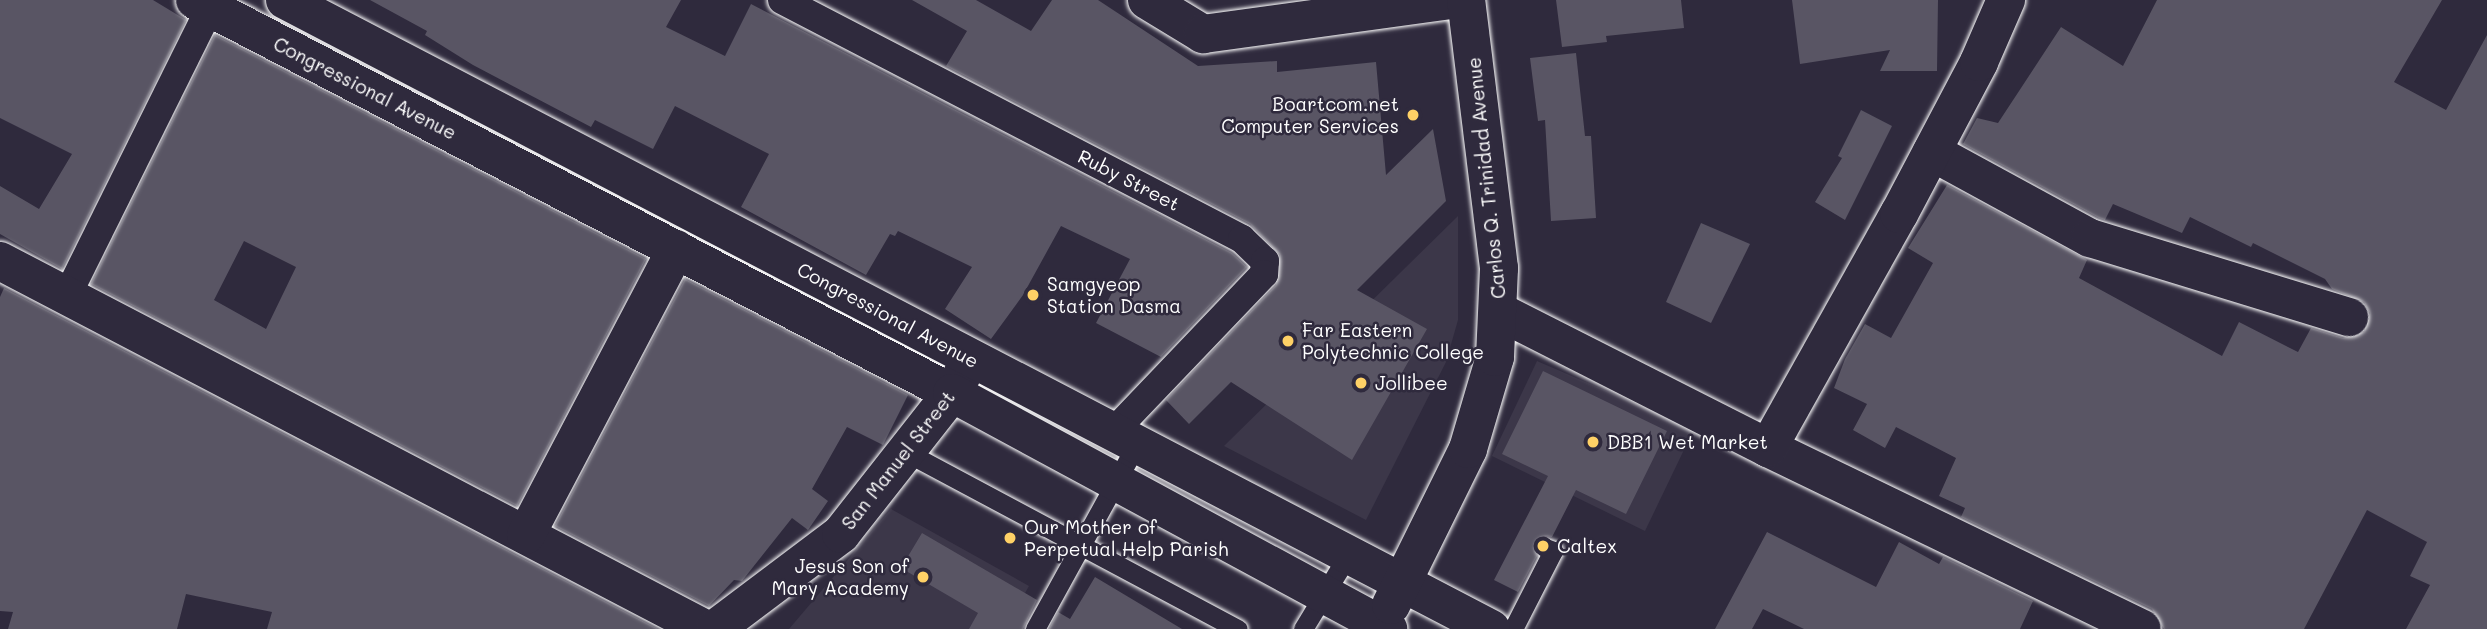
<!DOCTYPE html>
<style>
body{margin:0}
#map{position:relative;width:2487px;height:629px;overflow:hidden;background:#2f2a3d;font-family:Mali,sans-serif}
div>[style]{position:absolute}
.built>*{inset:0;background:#3c3749}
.building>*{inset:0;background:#595564}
.roads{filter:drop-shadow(0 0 2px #fff) drop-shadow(0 0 2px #fff)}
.service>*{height:19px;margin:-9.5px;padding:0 9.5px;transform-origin:9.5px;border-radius:9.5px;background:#2f2a3d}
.pedestrian>*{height:28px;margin:-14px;padding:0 14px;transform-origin:14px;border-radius:14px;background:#2f2a3d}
.minor>*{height:38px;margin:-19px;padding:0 19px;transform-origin:19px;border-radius:19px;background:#2f2a3d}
.tertiary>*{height:38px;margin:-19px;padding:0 19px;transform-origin:19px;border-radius:19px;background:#2f2a3d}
.secondary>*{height:38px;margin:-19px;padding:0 19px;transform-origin:19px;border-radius:19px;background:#2f2a3d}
.dots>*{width:19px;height:19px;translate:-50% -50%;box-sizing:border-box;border:4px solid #2f2a3d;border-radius:50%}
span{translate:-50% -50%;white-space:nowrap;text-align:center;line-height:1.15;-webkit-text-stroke:5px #2f2a3d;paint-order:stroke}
.street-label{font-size:19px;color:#fff}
.poi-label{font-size:19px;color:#fff}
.right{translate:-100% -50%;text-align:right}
.left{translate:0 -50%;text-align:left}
</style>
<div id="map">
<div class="built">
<i style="clip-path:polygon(1458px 216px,1458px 320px,1446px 362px,1366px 520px,1224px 446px)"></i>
<i style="clip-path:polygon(1537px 361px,1694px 429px,1645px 531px,1492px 456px)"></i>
<i style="clip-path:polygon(891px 509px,1029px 586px,1005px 629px,789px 629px)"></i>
</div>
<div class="building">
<i style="clip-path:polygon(0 0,153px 0,186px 20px,62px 269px,0 234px,0 186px,39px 209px,72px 154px,0 118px)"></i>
<i style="clip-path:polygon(370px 0,681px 0,666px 27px,725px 56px,751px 4px,1232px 253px,1247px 267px,1161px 357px,1096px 323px,1130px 259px,1061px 226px,1023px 295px,991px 339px,945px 309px,972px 267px,898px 231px,895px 236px,890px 234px,866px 275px,741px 207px,769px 154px,675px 106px,653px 149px,595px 120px,591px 127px,473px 65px,425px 35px,427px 31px)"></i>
<i style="clip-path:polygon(912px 0,976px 0,1031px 31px,1052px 0,1098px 0,1198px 66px,1277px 61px,1277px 72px,1376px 62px,1386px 175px,1433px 129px,1446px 201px,1357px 290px,1427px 329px,1352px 460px,1231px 382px,1189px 424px,1166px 400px,1276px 285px,1280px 255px,1250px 224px,946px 66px,967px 31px)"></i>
<i style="clip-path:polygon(1556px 0,1681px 0,1684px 28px,1606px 36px,1607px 42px,1562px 47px)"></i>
<i style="clip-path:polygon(1792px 0,1938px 0,1937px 71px,1880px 71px,1890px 50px,1800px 64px)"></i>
<i style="clip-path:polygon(2157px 0,2442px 0,2394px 82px,2446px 110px,2487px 35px,2487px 629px,2406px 629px,2430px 585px,2410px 576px,2427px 542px,2367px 510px,2304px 629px,2164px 629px,2152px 609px,1961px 517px,1965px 508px,1939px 496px,1956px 458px,1896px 427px,1885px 448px,1853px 430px,1867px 404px,1834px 388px,1845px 359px,1865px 324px,1891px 338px,1933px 263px,1908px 248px,1947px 185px,2087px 260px,2079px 278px,2222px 356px,2239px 322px,2298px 352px,2311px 328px,2343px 338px,2364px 332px,2370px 313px,2364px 302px,2332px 289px,2325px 279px,2253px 243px,2251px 247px,2190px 217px,2182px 233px,2113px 204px,2105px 220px,2099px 218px,1963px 144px,1977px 118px,1998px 123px,2061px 27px,2123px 66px)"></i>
<i style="clip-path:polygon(evenodd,215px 35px,646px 259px,517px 506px,91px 284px,215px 35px,244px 241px,296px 267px,266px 329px,214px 300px,244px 241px)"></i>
<i style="clip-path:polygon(1576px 53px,1585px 136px,1591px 136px,1596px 218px,1551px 221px,1545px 120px,1538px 121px,1530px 58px)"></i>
<i style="clip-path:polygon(1861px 110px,1892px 126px,1845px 220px,1815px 202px,1842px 158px,1838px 156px)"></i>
<i style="clip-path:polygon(1701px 223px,1750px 244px,1711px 323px,1666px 302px)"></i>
<i style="clip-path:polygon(685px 279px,908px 395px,883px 445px,847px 427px,812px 489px,828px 501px,808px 530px,792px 518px,742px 581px,734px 580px,709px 606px,555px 526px)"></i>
<i style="clip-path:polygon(4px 288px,658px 629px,267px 629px,272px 612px,186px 594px,177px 629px,8px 629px,13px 612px,0 611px,0 297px)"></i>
<i style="clip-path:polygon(1543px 371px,1667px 431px,1626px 514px,1576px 490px,1552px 537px,1544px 536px,1535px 543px,1537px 556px,1518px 592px,1494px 580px,1548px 476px,1502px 454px)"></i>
<i style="clip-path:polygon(1767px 532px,1876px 587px,1899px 542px,1939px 564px,1943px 557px,2033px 601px,2020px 629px,1804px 629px,1763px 609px,1752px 629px,1715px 629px)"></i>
<i style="clip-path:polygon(922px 533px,1037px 600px,1023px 629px,969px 629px,978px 613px,901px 568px)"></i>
<i style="clip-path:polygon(1095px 577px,1182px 629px,1049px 629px,1058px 612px,1070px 619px)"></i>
</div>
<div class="roads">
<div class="service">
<i style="left:906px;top:452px;width:376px;rotate:28.1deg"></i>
<i style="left:1035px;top:629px;width:210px;rotate:-61.2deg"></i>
<i style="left:1303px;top:629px;width:87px;rotate:-58.7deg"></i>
<i style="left:1513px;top:629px;width:88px;rotate:-62.9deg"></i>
<i style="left:1553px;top:551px;width:8px;rotate:-157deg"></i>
</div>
<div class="pedestrian">
<i style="left:782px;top:0;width:518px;rotate:27.45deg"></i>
<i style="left:1242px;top:239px;width:32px;rotate:44deg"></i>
<i style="left:1265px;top:261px;width:13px;rotate:94deg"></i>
<i style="left:1264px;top:274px;width:219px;rotate:133.7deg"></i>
<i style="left:67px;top:296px;width:322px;rotate:-63.6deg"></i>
</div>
<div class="minor">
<i style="left:1147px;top:0;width:66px;rotate:31.3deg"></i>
<i style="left:1203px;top:34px;width:250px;rotate:-7.8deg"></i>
<i style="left:1932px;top:152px;width:180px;rotate:28.6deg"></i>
<i style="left:2090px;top:238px;width:271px;rotate:17deg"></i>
<i style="left:0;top:261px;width:795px;rotate:27.56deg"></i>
<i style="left:1500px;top:312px;width:301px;rotate:26.9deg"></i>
<i style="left:1768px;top:448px;width:415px;rotate:25.8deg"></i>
<i style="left:1768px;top:448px;width:268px;rotate:-60.8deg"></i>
<i style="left:1899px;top:214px;width:172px;rotate:-62.2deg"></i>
<i style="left:1979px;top:62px;width:68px;rotate:-66.5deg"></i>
<i style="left:526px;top:535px;width:323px;rotate:-62.3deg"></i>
</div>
<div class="tertiary">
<i style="left:715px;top:629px;width:158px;rotate:-37deg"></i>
<i style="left:841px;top:534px;width:179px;rotate:-51.8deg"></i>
<i style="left:952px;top:393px;width:33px;rotate:-61deg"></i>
</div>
<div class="secondary">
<i style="left:195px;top:0;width:853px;rotate:27.44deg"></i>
<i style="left:952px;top:393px;width:496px;rotate:28.4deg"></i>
<i style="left:285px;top:0;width:1360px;rotate:27.54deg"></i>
<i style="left:1391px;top:605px;width:174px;rotate:-63.7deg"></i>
<i style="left:1468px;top:449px;width:96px;rotate:-73.6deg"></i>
<i style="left:1495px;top:357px;width:89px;rotate:-87.4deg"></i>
<i style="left:1499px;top:268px;width:270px;rotate:-97deg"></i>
</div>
</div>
<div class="dots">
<i style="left:1413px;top:115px;background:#ffd166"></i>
<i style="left:1033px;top:295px;background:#ffd166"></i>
<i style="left:1288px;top:341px;background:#ffd166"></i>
<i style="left:1361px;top:383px;background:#ffd166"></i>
<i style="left:1593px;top:442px;background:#ffd166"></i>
<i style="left:1010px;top:538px;background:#ffd166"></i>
<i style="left:1543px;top:546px;background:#ffd166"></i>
<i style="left:923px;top:577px;background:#ffd166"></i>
</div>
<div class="street-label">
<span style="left:365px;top:88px;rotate:27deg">Congressional Avenue</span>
<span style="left:1486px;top:178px;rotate:-96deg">Carlos Q. Trinidad Avenue</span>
<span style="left:1129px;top:180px;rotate:27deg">Ruby Street</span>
<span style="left:888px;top:315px;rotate:28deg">Congressional Avenue</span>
<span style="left:898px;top:460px;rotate:-52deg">San Manuel Street</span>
</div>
<div class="poi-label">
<span class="right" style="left:1399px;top:115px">Boartcom.net<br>Computer Services</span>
<span class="left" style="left:1047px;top:295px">Samgyeop<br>Station Dasma</span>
<span class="left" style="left:1302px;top:341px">Far Eastern<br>Polytechnic College</span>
<span class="left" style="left:1375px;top:383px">Jollibee</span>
<span class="left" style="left:1607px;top:442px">DBB1 Wet Market</span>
<span class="left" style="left:1024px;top:538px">Our Mother of<br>Perpetual Help Parish</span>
<span class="left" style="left:1557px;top:546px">Caltex</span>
<span class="right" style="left:909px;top:577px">Jesus Son of<br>Mary Academy</span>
</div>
</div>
